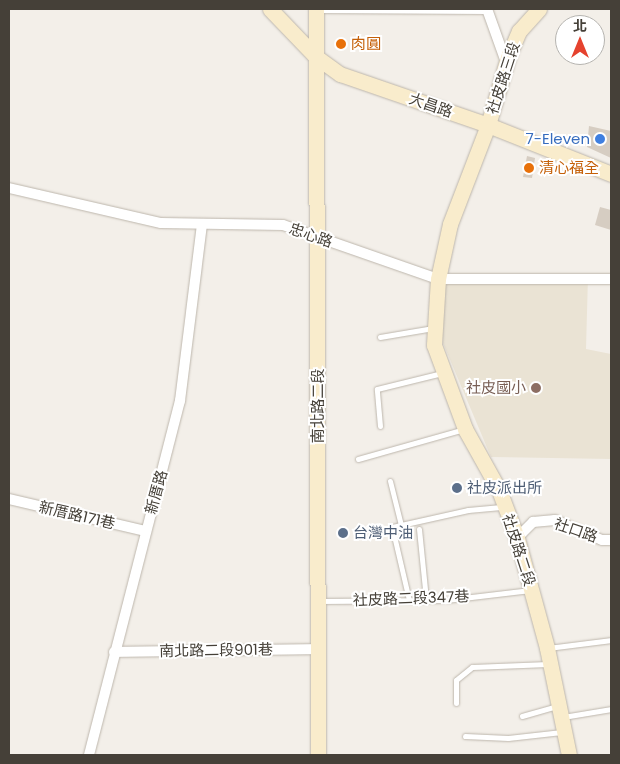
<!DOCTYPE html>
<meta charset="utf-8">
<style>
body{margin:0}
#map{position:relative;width:620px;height:764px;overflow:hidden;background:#f3efe9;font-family:Poppins,"Noto Sans TC",sans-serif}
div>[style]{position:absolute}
.education>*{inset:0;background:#eae3d4}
.building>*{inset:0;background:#d6cdc2}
.roads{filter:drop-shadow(0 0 1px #bdb6ac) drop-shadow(0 0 1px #bdb6ac)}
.lane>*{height:5px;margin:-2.5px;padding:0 2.5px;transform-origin:2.5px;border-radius:2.5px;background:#fff}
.street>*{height:10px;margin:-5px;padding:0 5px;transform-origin:5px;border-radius:5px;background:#fff}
.secondary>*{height:15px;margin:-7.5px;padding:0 7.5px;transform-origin:7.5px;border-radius:7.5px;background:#f9eccc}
.dots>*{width:14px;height:14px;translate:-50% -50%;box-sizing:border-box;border:2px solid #fff;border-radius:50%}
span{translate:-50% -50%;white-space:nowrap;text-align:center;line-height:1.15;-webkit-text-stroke:4px #fff;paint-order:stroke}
.food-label{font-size:15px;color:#c56008}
.left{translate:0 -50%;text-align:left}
.street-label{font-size:15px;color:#454038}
.shop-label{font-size:15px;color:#366cbe}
.right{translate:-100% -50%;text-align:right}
.education-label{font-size:15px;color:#785e54}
.service-label{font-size:15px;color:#4e5e75}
.frame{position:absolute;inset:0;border:10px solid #454038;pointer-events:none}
.north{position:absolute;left:555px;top:15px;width:50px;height:50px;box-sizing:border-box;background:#fff;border:1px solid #b5b3af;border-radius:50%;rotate:0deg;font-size:14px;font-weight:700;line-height:20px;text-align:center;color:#454038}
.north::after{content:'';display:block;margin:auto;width:18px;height:22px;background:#e5422e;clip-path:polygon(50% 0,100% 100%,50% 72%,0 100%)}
</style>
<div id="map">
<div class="education">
<i style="clip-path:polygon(588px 276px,586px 349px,611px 354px,611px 459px,491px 457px,443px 343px,438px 277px)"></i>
</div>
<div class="building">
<i style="clip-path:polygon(589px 126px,611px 131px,611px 158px,587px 147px)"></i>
<i style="clip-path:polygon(527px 156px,535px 158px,532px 178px,523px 177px)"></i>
<i style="clip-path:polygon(600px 207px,611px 210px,611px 230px,595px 225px)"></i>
</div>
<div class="roads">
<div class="lane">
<i style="left:319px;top:10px;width:168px;rotate:0.3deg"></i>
<i style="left:380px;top:337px;width:54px;rotate:-9.6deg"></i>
<i style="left:380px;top:426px;width:37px;rotate:-95deg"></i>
<i style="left:377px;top:389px;width:67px;rotate:-13.8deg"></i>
<i style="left:358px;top:459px;width:110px;rotate:-15.8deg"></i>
<i style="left:390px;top:481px;width:45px;rotate:76deg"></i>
<i style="left:419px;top:529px;width:70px;rotate:84.3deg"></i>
<i style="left:409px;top:600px;width:75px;rotate:-103.1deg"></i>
<i style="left:392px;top:527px;width:78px;rotate:-12.6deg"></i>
<i style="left:468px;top:510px;width:36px;rotate:-5deg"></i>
<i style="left:320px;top:601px;width:126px;rotate:-0.5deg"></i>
<i style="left:446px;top:600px;width:85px;rotate:-6.8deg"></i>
<i style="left:548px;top:648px;width:64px;rotate:-7.2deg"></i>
<i style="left:456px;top:703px;width:23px;rotate:-90deg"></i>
<i style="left:456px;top:680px;width:21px;rotate:-39deg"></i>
<i style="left:472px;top:667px;width:76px;rotate:-2.3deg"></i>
<i style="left:522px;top:716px;width:37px;rotate:-16deg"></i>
<i style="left:563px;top:717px;width:49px;rotate:-9.5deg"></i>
<i style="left:465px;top:736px;width:43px;rotate:2.7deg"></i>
<i style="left:508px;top:738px;width:54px;rotate:-6.3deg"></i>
</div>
<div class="street">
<i style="left:487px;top:9px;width:56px;rotate:70.3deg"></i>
<i style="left:9px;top:188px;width:156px;rotate:13deg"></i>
<i style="left:161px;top:223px;width:122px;rotate:0.9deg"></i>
<i style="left:283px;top:225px;width:164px;rotate:19.2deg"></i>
<i style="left:438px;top:279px;width:173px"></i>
<i style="left:9px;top:499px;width:140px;rotate:13.2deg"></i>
<i style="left:517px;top:538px;width:23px;rotate:-45deg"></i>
<i style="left:533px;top:522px;width:22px;rotate:-5deg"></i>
<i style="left:555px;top:520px;width:51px;rotate:23.1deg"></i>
<i style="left:602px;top:540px;width:9px"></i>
<i style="left:114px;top:652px;width:205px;rotate:-0.8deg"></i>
<i style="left:89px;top:755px;width:366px;rotate:-75.6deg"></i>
<i style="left:180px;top:401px;width:178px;rotate:-82.9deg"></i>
</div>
<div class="secondary">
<i style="left:270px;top:9px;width:65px;rotate:46.2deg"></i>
<i style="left:315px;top:56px;width:31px;rotate:36deg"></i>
<i style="left:340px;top:74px;width:157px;rotate:19deg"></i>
<i style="left:488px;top:125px;width:132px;rotate:21.7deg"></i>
<i style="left:316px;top:9px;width:746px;rotate:89.85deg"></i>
<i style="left:539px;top:9px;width:30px;rotate:132deg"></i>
<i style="left:519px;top:31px;width:25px;rotate:113deg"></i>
<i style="left:509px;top:54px;width:74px;rotate:106.5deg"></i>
<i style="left:488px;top:125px;width:106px;rotate:111deg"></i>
<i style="left:450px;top:224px;width:56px;rotate:102.3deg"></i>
<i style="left:438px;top:279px;width:66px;rotate:93.5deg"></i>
<i style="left:434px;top:345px;width:90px;rotate:69.7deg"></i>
<i style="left:465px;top:429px;width:70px;rotate:60.9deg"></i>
<i style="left:499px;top:490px;width:51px;rotate:69.4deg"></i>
<i style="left:517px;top:538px;width:114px;rotate:74.7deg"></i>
<i style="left:547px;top:648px;width:109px;rotate:78.4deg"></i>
</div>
</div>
<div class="dots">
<i style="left:341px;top:44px;background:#e8710a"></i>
<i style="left:600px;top:139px;background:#3f7fe0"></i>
<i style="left:529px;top:168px;background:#e8710a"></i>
<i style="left:536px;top:388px;background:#8d6e63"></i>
<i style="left:457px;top:488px;background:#5c6f8a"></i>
<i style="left:343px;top:533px;background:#5c6f8a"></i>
</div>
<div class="food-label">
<span class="left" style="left:351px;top:44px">肉圓</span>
<span class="left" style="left:539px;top:168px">清心福全</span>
</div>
<div class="street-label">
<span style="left:503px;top:78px;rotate:-72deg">社皮路三段</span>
<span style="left:431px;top:105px;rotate:19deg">大昌路</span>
<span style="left:311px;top:235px;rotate:19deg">忠心路</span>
<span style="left:318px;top:406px;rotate:-90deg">南北路二段</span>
<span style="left:156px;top:492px;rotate:-75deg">新厝路</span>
<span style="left:77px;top:515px;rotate:13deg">新厝路171巷</span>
<span style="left:576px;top:530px;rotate:19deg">社口路</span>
<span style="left:519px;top:550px;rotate:72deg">社皮路二段</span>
<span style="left:411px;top:598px;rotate:-2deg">社皮路二段347巷</span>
<span style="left:216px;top:650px;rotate:-1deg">南北路二段901巷</span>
</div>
<div class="shop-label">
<span class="right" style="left:590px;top:139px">7-Eleven</span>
</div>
<div class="education-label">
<span class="right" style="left:526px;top:388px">社皮國小</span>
</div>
<div class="service-label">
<span class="left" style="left:467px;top:488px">社皮派出所</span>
<span class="left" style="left:353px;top:533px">台灣中油</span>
</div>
<div class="frame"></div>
<div class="north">北</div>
</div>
